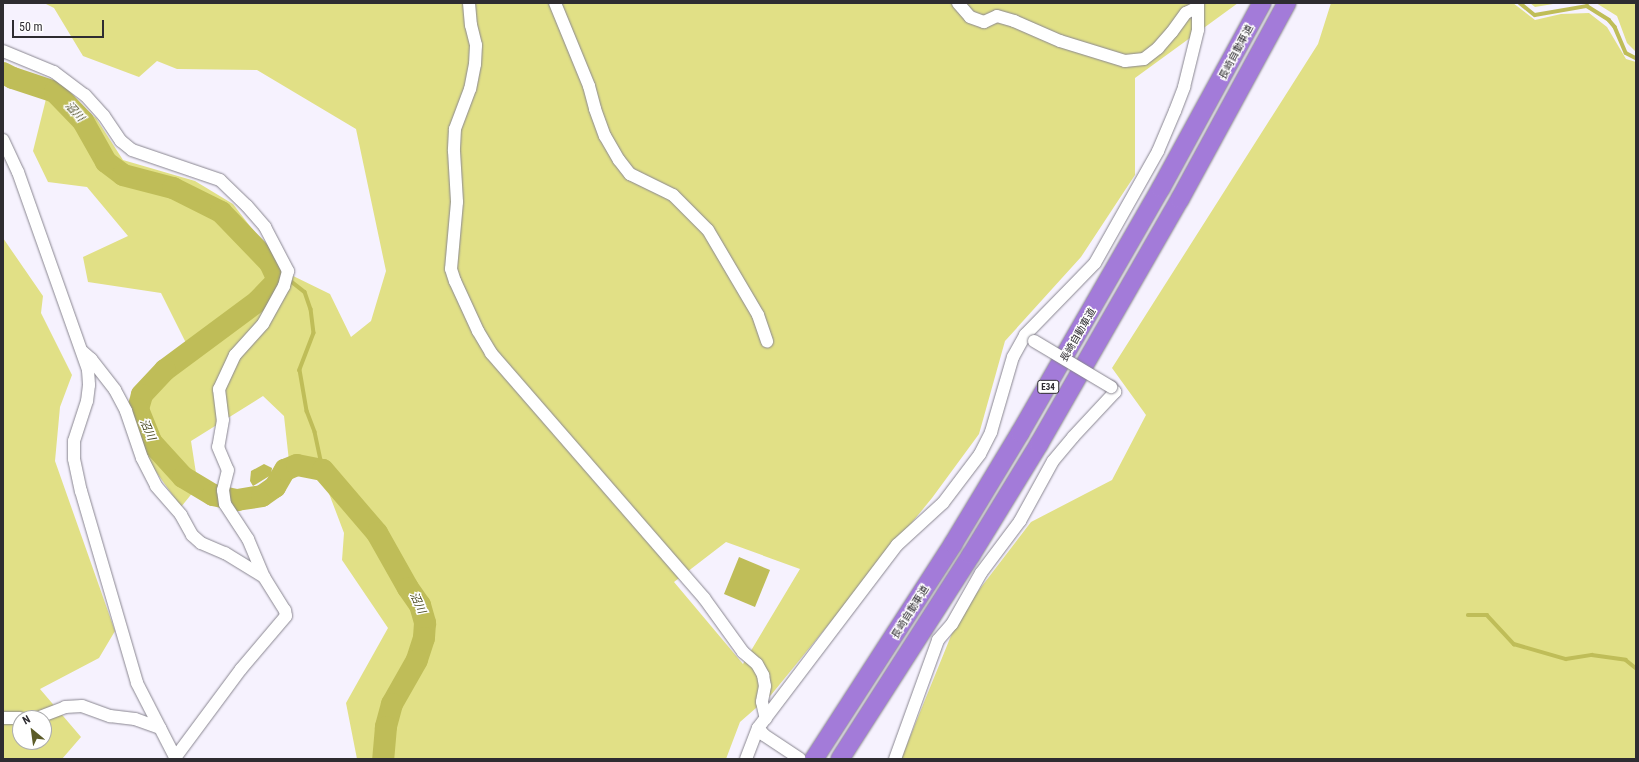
<!DOCTYPE html>
<meta charset="utf-8">
<style>
body{margin:0}
#map{position:relative;width:1639px;height:762px;overflow:hidden;background:#f6f2fe;font-family:"Roboto Condensed","Noto Sans JP",sans-serif}
div>[style]{position:absolute}
.green>*{inset:0;background:#e1e086}
.water>*{inset:0;background:#bfbd58}
.stream>*{height:3.5px;margin:-1.75px;padding:0 1.75px;transform-origin:1.75px;border-radius:1.75px;background:#bfbd58}
.river>*{height:22px;margin:-11px;padding:0 11px;transform-origin:11px;border-radius:11px;background:#bfbd58}
.roads{filter:drop-shadow(0 0 1px #898690) drop-shadow(0 0 1px #898690)}
.minor>*{height:12px;margin:-6px;padding:0 6px;transform-origin:6px;border-radius:6px;background:#fff}
.highway>*{height:18px;margin:-9px;padding:0 9px;transform-origin:9px;border-radius:9px;background:#a37bd9}
.bridges{filter:drop-shadow(0 0 1px #898690) drop-shadow(0 0 1px #898690)}
.minor-bridge>*{height:12px;margin:-6px;padding:0 6px;transform-origin:6px;border-radius:6px;background:#fff}
span{translate:-50% -50%;white-space:nowrap;text-align:center;line-height:1.15;-webkit-text-stroke:3px #fff;paint-order:stroke}
.shield-label span{padding:1px 3px;background:#fff;border:1px solid;border-radius:3px;-webkit-text-stroke-width:0}
.shield-label{font-size:9px;color:#2e2c31;font-weight:700}
.street-label{font-size:10px;color:#2e2c31}
.water-label{font-size:11px;color:#46461c;font-style:italic}
.frame{position:absolute;inset:0;border:4px solid #2e2c31;pointer-events:none}
.north{position:absolute;left:12px;top:710px;width:40px;height:40px;box-sizing:border-box;background:#fff;border:1px solid #ababad;border-radius:50%;rotate:331deg;font-size:11px;font-weight:700;line-height:16px;text-align:center;color:#2e2c31}
.north::after{content:'';display:block;margin:auto;width:14px;height:18px;background:#5c5c29;clip-path:polygon(50% 0,100% 100%,50% 72%,0 100%)}
.scale{position:absolute;left:12px;top:20px;width:92px;height:18px;box-sizing:border-box;border:2px solid #2e2c31;border-top:0;padding-left:5px;font-size:12px;line-height:14px;white-space:nowrap;color:#2e2c31;-webkit-text-stroke:3px #fff;paint-order:stroke}
</style>
<div id="map">
<div class="green">
<i style="clip-path:polygon(evenodd,44px 3px,1238px 3px,1135px 78px,1135px 175px,1081px 257px,1005px 341px,979px 434px,932px 498px,771px 695px,740px 722px,726px 759px,357px 759px,346px 703px,388px 628px,342px 560px,344px 533px,325px 483px,289px 461px,284px 416px,263px 396px,191px 441px,198px 486px,181px 507px,149px 462px,130px 417px,193px 357px,161px 293px,88px 282px,83px 257px,128px 236px,87px 187px,48px 182px,33px 151px,50px 83px,96px 118px,123px 160px,195px 181px,233px 204px,285px 272px,330px 294px,351px 337px,371px 321px,386px 271px,356px 129px,257px 70px,177px 69px,157px 61px,139px 77px,83px 56px,54px 8px,44px 3px,726px 542px,800px 569px,743px 664px,674px 582px,726px 542px)"></i>
<i style="clip-path:polygon(1331px 3px,1513px 3px,1535px 20px,1561px 14px,1589px 13px,1607px 27px,1626px 59px,1636px 62px,1636px 759px,901px 759px,959px 616px,1031px 522px,1112px 480px,1146px 415px,1112px 368px,1318px 44px)"></i>
<i style="clip-path:polygon(1530px 3px,1559px 3px,1535px 7px)"></i>
<i style="clip-path:polygon(1596px 3px,1636px 3px,1636px 52px,1627px 43px,1617px 16px)"></i>
<i style="clip-path:polygon(evenodd,3px 238px,43px 296px,41px 313px,72px 375px,60px 407px,55px 461px,115px 631px,99px 658px,40px 689px,81px 737px,62px 759px,3px 759px,3px 238px,20px 718px,44px 718px,44px 742px,20px 742px,20px 718px)"></i>
</div>
<div class="water">
<i style="clip-path:polygon(264px 464px,272px 468px,271px 475px,253px 486px,250px 481px,251px 471px)"></i>
<i style="clip-path:polygon(739px 557px,770px 570px,755px 607px,724px 594px)"></i>
</div>
<div class="stream">
<i style="left:1520px;top:3px;width:19px;rotate:39deg"></i>
<i style="left:1535px;top:15px;width:53px;rotate:-9.8deg"></i>
<i style="left:1587px;top:6px;width:26px;rotate:32deg"></i>
<i style="left:1609px;top:20px;width:9px;rotate:49deg"></i>
<i style="left:1615px;top:27px;width:28px;rotate:67deg"></i>
<i style="left:1626px;top:53px;width:11px;rotate:27deg"></i>
<i style="left:292px;top:282px;width:16px;rotate:38deg"></i>
<i style="left:305px;top:292px;width:18px;rotate:71deg"></i>
<i style="left:311px;top:309px;width:24px;rotate:83deg"></i>
<i style="left:314px;top:333px;width:40px;rotate:111deg"></i>
<i style="left:300px;top:370px;width:42px;rotate:80.3deg"></i>
<i style="left:307px;top:411px;width:22px;rotate:69deg"></i>
<i style="left:315px;top:432px;width:39px;rotate:78deg"></i>
<i style="left:1468px;top:615px;width:19px"></i>
<i style="left:1487px;top:615px;width:40px;rotate:47deg"></i>
<i style="left:1514px;top:644px;width:54px;rotate:16.1deg"></i>
<i style="left:1566px;top:659px;width:26px;rotate:-9deg"></i>
<i style="left:1592px;top:655px;width:34px;rotate:8deg"></i>
<i style="left:1626px;top:660px;width:13px;rotate:39deg"></i>
</div>
<div class="river">
<i style="left:3px;top:73px;width:11px;rotate:27deg"></i>
<i style="left:13px;top:78px;width:44px;rotate:18.4deg"></i>
<i style="left:55px;top:92px;width:40px;rotate:46deg"></i>
<i style="left:83px;top:121px;width:47px;rotate:60.7deg"></i>
<i style="left:106px;top:162px;width:21px;rotate:37deg"></i>
<i style="left:123px;top:175px;width:52px;rotate:14.6deg"></i>
<i style="left:173px;top:188px;width:54px;rotate:26.6deg"></i>
<i style="left:221px;top:212px;width:71px;rotate:46.1deg"></i>
<i style="left:270px;top:263px;width:19px;rotate:65deg"></i>
<i style="left:278px;top:280px;width:29px;rotate:134deg"></i>
<i style="left:258px;top:301px;width:116px;rotate:143.4deg"></i>
<i style="left:165px;top:370px;width:34px;rotate:133deg"></i>
<i style="left:142px;top:395px;width:15px;rotate:106deg"></i>
<i style="left:138px;top:409px;width:37px;rotate:68deg"></i>
<i style="left:152px;top:443px;width:46px;rotate:47.6deg"></i>
<i style="left:183px;top:477px;width:35px;rotate:31deg"></i>
<i style="left:213px;top:495px;width:25px;rotate:12deg"></i>
<i style="left:237px;top:500px;width:25px;rotate:-9deg"></i>
<i style="left:262px;top:496px;width:16px;rotate:-35deg"></i>
<i style="left:275px;top:487px;width:20px;rotate:-60deg"></i>
<i style="left:285px;top:470px;width:13px;rotate:-23deg"></i>
<i style="left:297px;top:465px;width:26px;rotate:11deg"></i>
<i style="left:323px;top:470px;width:83px;rotate:49.4deg"></i>
<i style="left:377px;top:533px;width:63px;rotate:60.6deg"></i>
<i style="left:408px;top:588px;width:21px;rotate:55deg"></i>
<i style="left:420px;top:605px;width:19px;rotate:74deg"></i>
<i style="left:425px;top:623px;width:15px;rotate:94deg"></i>
<i style="left:424px;top:638px;width:23px;rotate:108deg"></i>
<i style="left:417px;top:660px;width:51px;rotate:119.6deg"></i>
<i style="left:392px;top:704px;width:24px;rotate:105deg"></i>
<i style="left:386px;top:727px;width:32px;rotate:95deg"></i>
</div>
<div class="roads">
<div class="minor">
<i style="left:469px;top:3px;width:22px;rotate:85deg"></i>
<i style="left:471px;top:25px;width:21px;rotate:76deg"></i>
<i style="left:476px;top:45px;width:19px;rotate:93deg"></i>
<i style="left:475px;top:64px;width:25px;rotate:101deg"></i>
<i style="left:470px;top:89px;width:43px;rotate:110.6deg"></i>
<i style="left:455px;top:129px;width:22px;rotate:93deg"></i>
<i style="left:454px;top:151px;width:51px;rotate:86.6deg"></i>
<i style="left:457px;top:202px;width:67px;rotate:95.1deg"></i>
<i style="left:451px;top:269px;width:13px;rotate:72deg"></i>
<i style="left:455px;top:281px;width:55px;rotate:65.3deg"></i>
<i style="left:478px;top:331px;width:26px;rotate:59deg"></i>
<i style="left:491px;top:353px;width:325px;rotate:49deg"></i>
<i style="left:704px;top:598px;width:67px;rotate:54.2deg"></i>
<i style="left:743px;top:652px;width:18px;rotate:41deg"></i>
<i style="left:757px;top:664px;width:13px;rotate:61deg"></i>
<i style="left:763px;top:675px;width:11px;rotate:80deg"></i>
<i style="left:765px;top:686px;width:16px;rotate:101deg"></i>
<i style="left:762px;top:702px;width:17px;rotate:77deg"></i>
<i style="left:555px;top:3px;width:90px;rotate:67.7deg"></i>
<i style="left:589px;top:86px;width:24px;rotate:75deg"></i>
<i style="left:595px;top:109px;width:29px;rotate:70deg"></i>
<i style="left:605px;top:136px;width:28px;rotate:60deg"></i>
<i style="left:619px;top:160px;width:18px;rotate:52deg"></i>
<i style="left:630px;top:174px;width:48px;rotate:26deg"></i>
<i style="left:673px;top:195px;width:49px;rotate:45deg"></i>
<i style="left:708px;top:230px;width:99px;rotate:59.5deg"></i>
<i style="left:758px;top:315px;width:28px;rotate:71deg"></i>
<i style="left:958px;top:3px;width:18px;rotate:49deg"></i>
<i style="left:970px;top:17px;width:15px;rotate:20deg"></i>
<i style="left:984px;top:22px;width:14px;rotate:-25deg"></i>
<i style="left:997px;top:16px;width:18px;rotate:16deg"></i>
<i style="left:1014px;top:21px;width:50px;rotate:23.5deg"></i>
<i style="left:1060px;top:41px;width:68px;rotate:17.1deg"></i>
<i style="left:1125px;top:61px;width:19px;rotate:-6deg"></i>
<i style="left:1144px;top:59px;width:18px;rotate:-38deg"></i>
<i style="left:1158px;top:48px;width:21px;rotate:-49deg"></i>
<i style="left:1172px;top:32px;width:24px;rotate:-54deg"></i>
<i style="left:1186px;top:13px;width:13px;rotate:-27deg"></i>
<i style="left:3px;top:51px;width:55px;rotate:22.4deg"></i>
<i style="left:54px;top:72px;width:39px;rotate:37deg"></i>
<i style="left:85px;top:95px;width:28px;rotate:48deg"></i>
<i style="left:104px;top:116px;width:30px;rotate:56deg"></i>
<i style="left:121px;top:141px;width:14px;rotate:39deg"></i>
<i style="left:132px;top:150px;width:93px;rotate:18.8deg"></i>
<i style="left:220px;top:180px;width:37px;rotate:44deg"></i>
<i style="left:247px;top:206px;width:28px;rotate:49deg"></i>
<i style="left:265px;top:227px;width:50px;rotate:62.4deg"></i>
<i style="left:288px;top:271px;width:16px;rotate:105deg"></i>
<i style="left:284px;top:286px;width:43px;rotate:118.9deg"></i>
<i style="left:263px;top:324px;width:42px;rotate:132.1deg"></i>
<i style="left:235px;top:355px;width:38px;rotate:115deg"></i>
<i style="left:219px;top:389px;width:31px;rotate:83deg"></i>
<i style="left:223px;top:420px;width:27px;rotate:100deg"></i>
<i style="left:218px;top:447px;width:25px;rotate:67deg"></i>
<i style="left:228px;top:470px;width:21px;rotate:104deg"></i>
<i style="left:223px;top:490px;width:14px;rotate:82deg"></i>
<i style="left:225px;top:504px;width:42px;rotate:56.7deg"></i>
<i style="left:248px;top:539px;width:41px;rotate:67.2deg"></i>
<i style="left:264px;top:577px;width:39px;rotate:58deg"></i>
<i style="left:285px;top:610px;width:6px;rotate:81deg"></i>
<i style="left:286px;top:616px;width:70px;rotate:130.3deg"></i>
<i style="left:241px;top:669px;width:111px;rotate:126.6deg"></i>
<i style="left:3px;top:140px;width:35px;rotate:65deg"></i>
<i style="left:18px;top:172px;width:210px;rotate:70.5deg"></i>
<i style="left:88px;top:370px;width:15px;rotate:86deg"></i>
<i style="left:89px;top:385px;width:16px;rotate:97deg"></i>
<i style="left:87px;top:401px;width:42px;rotate:108deg"></i>
<i style="left:74px;top:441px;width:18px;rotate:90deg"></i>
<i style="left:74px;top:459px;width:33px;rotate:78deg"></i>
<i style="left:81px;top:491px;width:200px;rotate:73.7deg"></i>
<i style="left:137px;top:683px;width:85px;rotate:62.8deg"></i>
<i style="left:83px;top:352px;width:11px;rotate:41deg"></i>
<i style="left:91px;top:359px;width:39px;rotate:52deg"></i>
<i style="left:115px;top:390px;width:24px;rotate:62deg"></i>
<i style="left:126px;top:411px;width:50px;rotate:71.2deg"></i>
<i style="left:142px;top:458px;width:31px;rotate:63deg"></i>
<i style="left:156px;top:486px;width:38px;rotate:49deg"></i>
<i style="left:181px;top:515px;width:23px;rotate:61deg"></i>
<i style="left:192px;top:535px;width:12px;rotate:42deg"></i>
<i style="left:201px;top:543px;width:26px;rotate:23deg"></i>
<i style="left:225px;top:553px;width:46px;rotate:31.6deg"></i>
<i style="left:3px;top:718px;width:17px"></i>
<i style="left:37px;top:718px;width:30px;rotate:-21deg"></i>
<i style="left:65px;top:707px;width:17px;rotate:-3deg"></i>
<i style="left:82px;top:706px;width:30px;rotate:20deg"></i>
<i style="left:110px;top:716px;width:25px;rotate:7deg"></i>
<i style="left:135px;top:719px;width:27px;rotate:20deg"></i>
<i style="left:758px;top:728px;width:9px;rotate:49deg"></i>
<i style="left:764px;top:735px;width:43px;rotate:33.7deg"></i>
<i style="left:746px;top:759px;width:33px;rotate:-69deg"></i>
<i style="left:758px;top:728px;width:230px;rotate:-52.8deg"></i>
<i style="left:897px;top:545px;width:62px;rotate:-42.4deg"></i>
<i style="left:943px;top:503px;width:61px;rotate:-52.9deg"></i>
<i style="left:980px;top:454px;width:25px;rotate:-63deg"></i>
<i style="left:991px;top:432px;width:78px;rotate:-73.7deg"></i>
<i style="left:1013px;top:357px;width:25px;rotate:-61deg"></i>
<i style="left:1025px;top:335px;width:100px;rotate:-45.8deg"></i>
<i style="left:1095px;top:263px;width:129px;rotate:-60.6deg"></i>
<i style="left:1158px;top:151px;width:43px;rotate:-67deg"></i>
<i style="left:1175px;top:111px;width:26px;rotate:-69deg"></i>
<i style="left:1184px;top:87px;width:59px;rotate:-76.2deg"></i>
<i style="left:1198px;top:30px;width:27px;rotate:-90deg"></i>
<i style="left:895px;top:759px;width:127px;rotate:-70.1deg"></i>
<i style="left:938px;top:640px;width:21px;rotate:-49deg"></i>
<i style="left:952px;top:624px;width:59px;rotate:-60.4deg"></i>
<i style="left:981px;top:573px;width:65px;rotate:-53.1deg"></i>
<i style="left:1020px;top:521px;width:68px;rotate:-61.2deg"></i>
<i style="left:1053px;top:461px;width:31px;rotate:-50deg"></i>
<i style="left:1073px;top:437px;width:62px;rotate:-47deg"></i>
<i style="left:1115px;top:392px;width:6px;rotate:-129deg"></i>
</div>
<div class="highway">
<i style="left:814px;top:759px;width:256px;rotate:-57.1deg"></i>
<i style="left:953px;top:544px;width:130px;rotate:-58.9deg"></i>
<i style="left:1020px;top:433px;width:283px;rotate:-60.1deg"></i>
<i style="left:1161px;top:188px;width:211px;rotate:-61.4deg"></i>
<i style="left:840px;top:759px;width:242px;rotate:-57.3deg"></i>
<i style="left:971px;top:555px;width:130px;rotate:-58.5deg"></i>
<i style="left:1039px;top:444px;width:283px;rotate:-60.1deg"></i>
<i style="left:1180px;top:199px;width:223px;rotate:-61.4deg"></i>
</div>
</div>
<div class="bridges">
<div class="minor-bridge">
<i style="left:1034px;top:341px;width:90px;rotate:30.9deg"></i>
</div>
</div>
<div class="shield-label">
<span style="left:1048px;top:387px">E34</span>
</div>
<div class="street-label">
<span style="left:1236px;top:52px;rotate:-62deg">長崎自動車道</span>
<span style="left:1078px;top:335px;rotate:-60deg">長崎自動車道</span>
<span style="left:910px;top:612px;rotate:-58deg">長崎自動車道</span>
</div>
<div class="water-label">
<span style="left:74px;top:112px;rotate:48deg">沼川</span>
<span style="left:147px;top:430px;rotate:66deg">沼川</span>
<span style="left:417px;top:603px;rotate:65deg">沼川</span>
</div>
<div class="frame"></div>
<div class="north">N</div>
<div class="scale">50 m</div>
</div>
